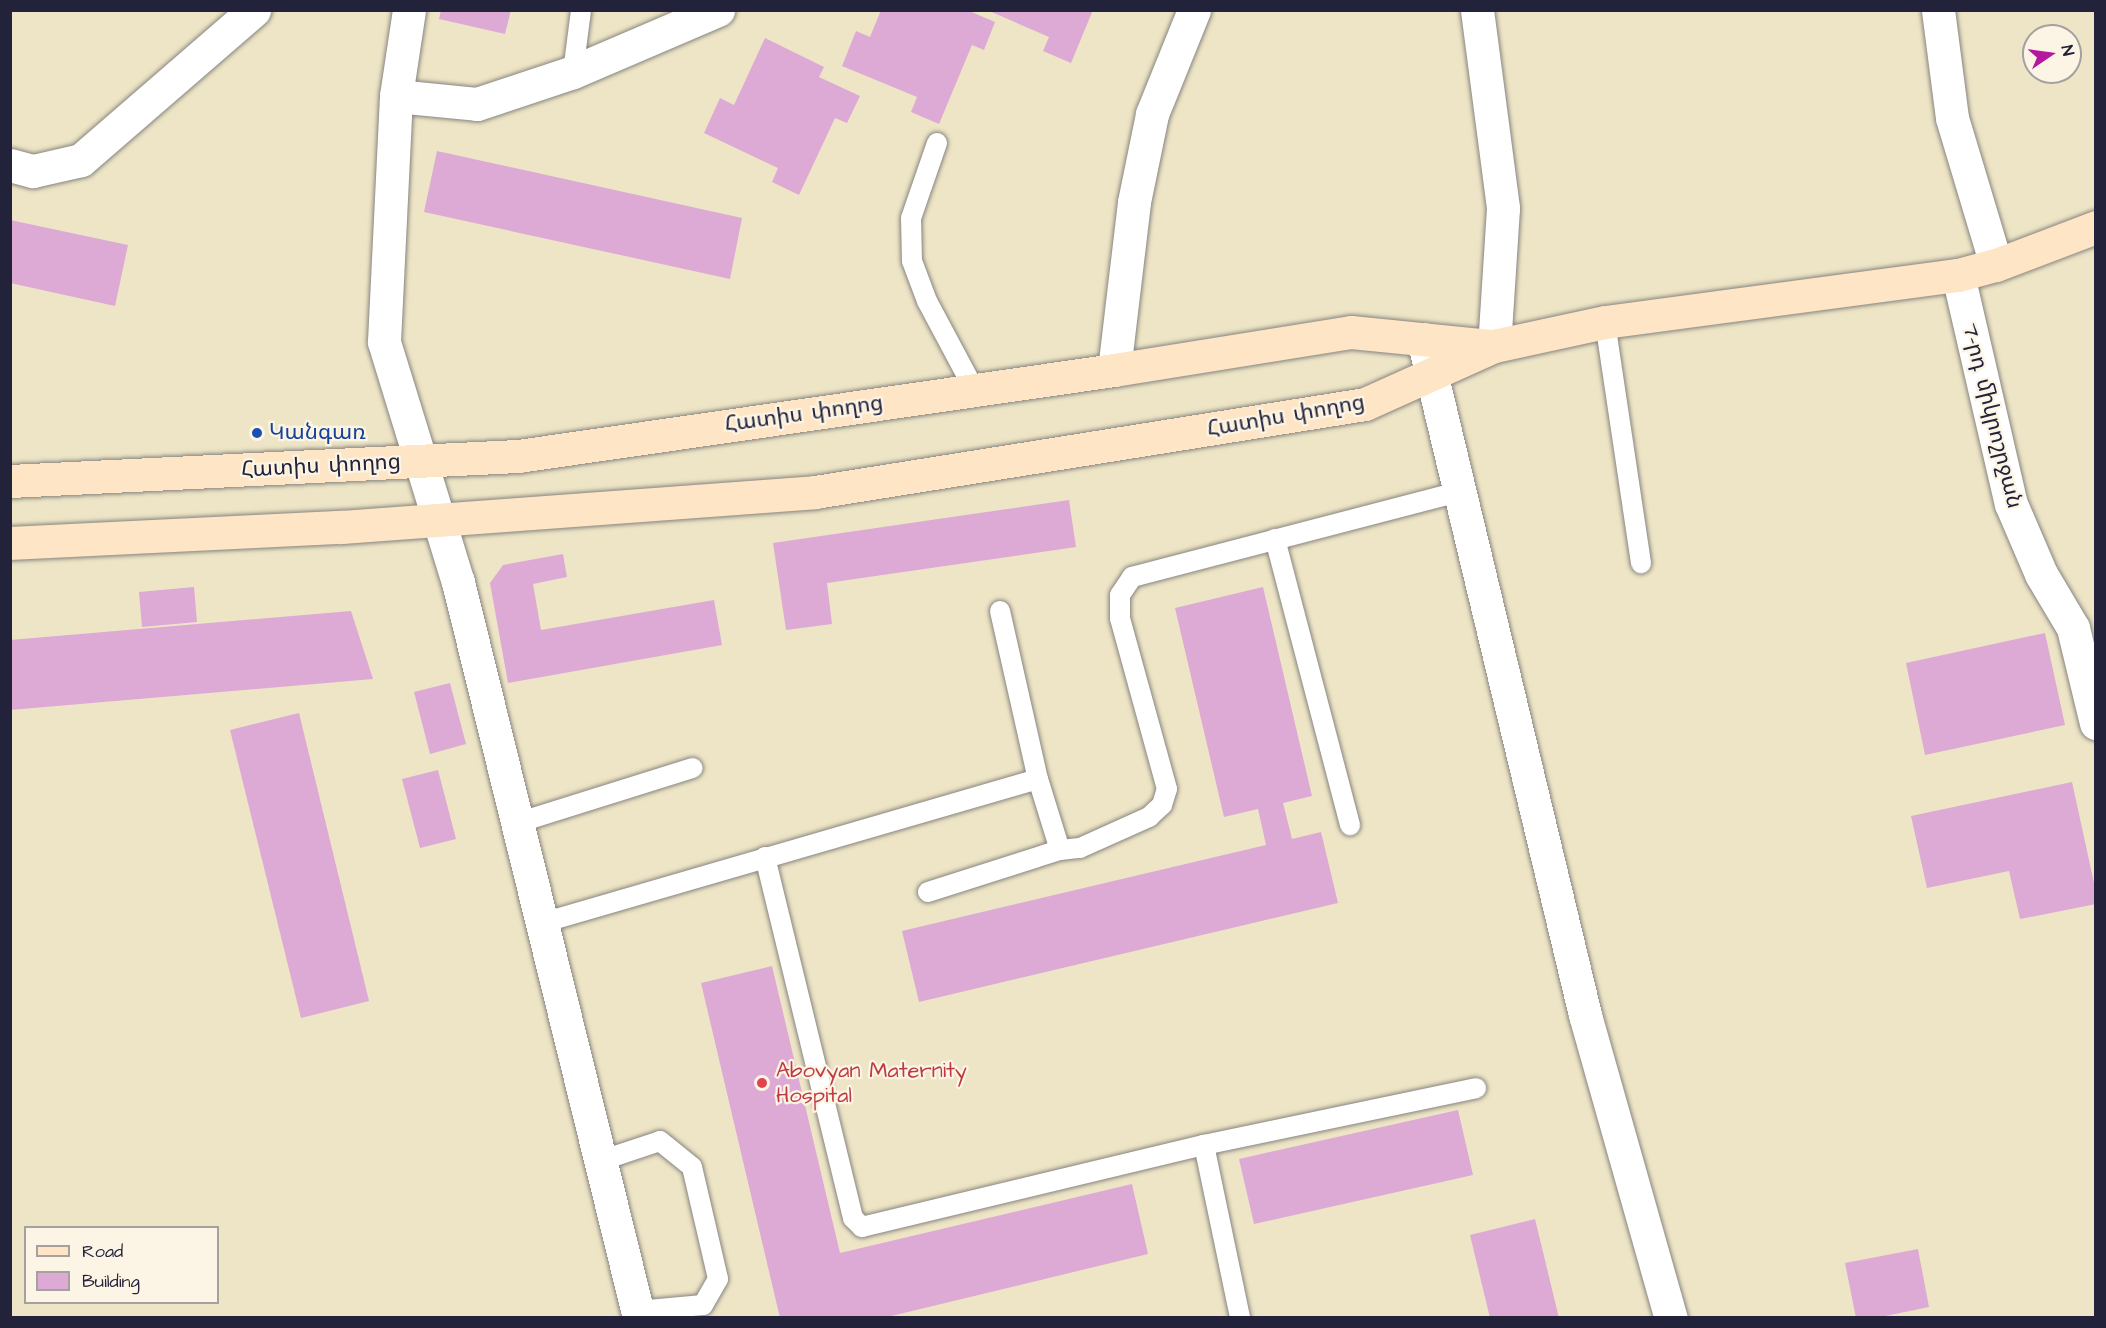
<!DOCTYPE html>
<meta charset="utf-8">
<style>
body{margin:0}
#map{position:relative;width:2106px;height:1328px;overflow:hidden;background:#ede5c5;font-family:"Architects Daughter","Noto Sans Armenian",sans-serif}
div>[style]{position:absolute}
.building>*{inset:0;background:#ddaad5}
.roads{filter:drop-shadow(0 0 2px #888480) drop-shadow(0 0 2px #888480)}
.service>*{height:20px;margin:-10px;padding:0 10px;transform-origin:10px;border-radius:10px;background:#fff}
.minor>*{height:33px;margin:-16.5px;padding:0 16.5px;transform-origin:16.5px;border-radius:16.5px;background:#fff}
.secondary>*{height:33px;margin:-16.5px;padding:0 16.5px;transform-origin:16.5px;border-radius:16.5px;background:#fde5c5}
.dots>*{width:16px;height:16px;translate:-50% -50%;box-sizing:border-box;border:3px solid #fcf5e5;border-radius:50%}
span{translate:-50% -50%;white-space:nowrap;text-align:center;line-height:1.15;-webkit-text-stroke:4.5px #fcf5e5;paint-order:stroke}
.street-label{font-size:22px;color:#22223b}
.transit-label{font-size:22px;color:#164399}
.left{translate:0 -50%;text-align:left}
.health-label{font-size:22px;color:#be3a42}
.frame{position:absolute;inset:0;border:12px solid #22223b;pointer-events:none}
.legend{position:absolute;left:24px;top:1226px;width:195px;height:78px;box-sizing:border-box;background:#fcf5e5;border:2px solid #a5a1a1;margin:0;padding:8px 10px;list-style:none;font-size:18px;color:#22223b}
.legend li{display:flex;align-items:center;gap:12px;height:30px}
.legend b{width:30px;border:2px solid #a5a1a1}
.north{position:absolute;left:2022px;top:24px;width:60px;height:60px;box-sizing:border-box;background:#fcf5e5;border:2px solid #a5a1a1;border-radius:50%;rotate:77deg;font-size:16px;font-weight:700;line-height:24px;text-align:center;color:#22223b}
.north::after{content:'';display:block;margin:auto;width:21px;height:27px;background:#b5179e;clip-path:polygon(50% 0,100% 100%,50% 72%,0 100%)}
</style>
<div id="map">
<div class="building">
<i style="clip-path:polygon(441px 10px,511px 10px,505px 34px,439px 19px)"></i>
<i style="clip-path:polygon(881px 10px,967px 10px,995px 22px,984px 50px,972px 45px,939px 124px,911px 112px,917px 97px,842px 66px,856px 31px,870px 37px)"></i>
<i style="clip-path:polygon(987px 10px,1093px 10px,1071px 63px,1043px 51px,1049px 37px)"></i>
<i style="clip-path:polygon(765px 38px,824px 67px,819px 77px,860px 96px,847px 123px,835px 118px,799px 195px,772px 182px,778px 168px,704px 133px,720px 98px,734px 105px)"></i>
<i style="clip-path:polygon(437px 151px,742px 218px,730px 279px,424px 212px)"></i>
<i style="clip-path:polygon(10px 220px,128px 245px,115px 306px,10px 283px)"></i>
<i style="clip-path:polygon(1069px 500px,1076px 547px,827px 583px,832px 624px,786px 630px,773px 543px)"></i>
<i style="clip-path:polygon(563px 554px,567px 577px,533px 584px,541px 630px,714px 600px,722px 645px,508px 683px,490px 583px,503px 565px)"></i>
<i style="clip-path:polygon(194px 587px,197px 622px,142px 627px,139px 592px)"></i>
<i style="clip-path:polygon(1263px 587px,1312px 796px,1283px 803px,1292px 839px,1321px 832px,1338px 903px,919px 1002px,902px 931px,1266px 845px,1258px 809px,1224px 817px,1175px 608px)"></i>
<i style="clip-path:polygon(351px 611px,373px 679px,10px 710px,10px 640px)"></i>
<i style="clip-path:polygon(2045px 633px,2065px 725px,1925px 755px,1906px 663px)"></i>
<i style="clip-path:polygon(450px 683px,466px 744px,430px 754px,414px 692px)"></i>
<i style="clip-path:polygon(299px 713px,369px 1001px,301px 1018px,230px 730px)"></i>
<i style="clip-path:polygon(438px 770px,456px 839px,420px 848px,402px 779px)"></i>
<i style="clip-path:polygon(2072px 782px,2096px 892px,2096px 904px,2020px 919px,2009px 871px,1927px 888px,1911px 816px)"></i>
<i style="clip-path:polygon(772px 966px,840px 1253px,1132px 1184px,1148px 1254px,883px 1318px,780px 1318px,701px 983px)"></i>
<i style="clip-path:polygon(1458px 1110px,1473px 1175px,1254px 1224px,1239px 1159px)"></i>
<i style="clip-path:polygon(1535px 1219px,1559px 1318px,1490px 1318px,1470px 1235px)"></i>
<i style="clip-path:polygon(1918px 1249px,1929px 1307px,1876px 1318px,1856px 1318px,1845px 1263px)"></i>
</div>
<div class="roads">
<div class="service">
<i style="left:573px;top:72px;width:63px;rotate:-82.6deg"></i>
<i style="left:937px;top:143px;width:79px;rotate:109.1deg"></i>
<i style="left:911px;top:218px;width:43px;rotate:88.7deg"></i>
<i style="left:912px;top:261px;width:43px;rotate:69.4deg"></i>
<i style="left:927px;top:301px;width:100px;rotate:61.9deg"></i>
<i style="left:1605px;top:322px;width:244px;rotate:81.5deg"></i>
<i style="left:1275px;top:539px;width:296px;rotate:75.3deg"></i>
<i style="left:1000px;top:611px;width:172px;rotate:77.3deg"></i>
<i style="left:1038px;top:779px;width:74px;rotate:72.8deg"></i>
<i style="left:1060px;top:850px;width:20px;rotate:-6deg"></i>
<i style="left:1080px;top:848px;width:76px;rotate:-24.2deg"></i>
<i style="left:1149px;top:817px;width:18px;rotate:-43deg"></i>
<i style="left:1162px;top:805px;width:17px;rotate:-73deg"></i>
<i style="left:1167px;top:789px;width:177px;rotate:-105.4deg"></i>
<i style="left:1120px;top:618px;width:23px;rotate:-90deg"></i>
<i style="left:1120px;top:595px;width:22px;rotate:-56deg"></i>
<i style="left:1132px;top:577px;width:338px;rotate:-14.6deg"></i>
<i style="left:517px;top:823px;width:184px;rotate:-17.4deg"></i>
<i style="left:765px;top:857px;width:372px;rotate:76.3deg"></i>
<i style="left:853px;top:1218px;width:13px;rotate:45deg"></i>
<i style="left:862px;top:1227px;width:352px;rotate:-13.5deg"></i>
<i style="left:1204px;top:1145px;width:278px;rotate:-11.8deg"></i>
<i style="left:928px;top:892px;width:139px;rotate:-17.7deg"></i>
<i style="left:542px;top:923px;width:516px;rotate:-16.19deg"></i>
<i style="left:1204px;top:1145px;width:177px;rotate:78.2deg"></i>
<i style="left:600px;top:1161px;width:63px;rotate:-18.4deg"></i>
<i style="left:660px;top:1141px;width:41px;rotate:39.1deg"></i>
<i style="left:692px;top:1167px;width:115px;rotate:76.9deg"></i>
<i style="left:718px;top:1279px;width:30px;rotate:120deg"></i>
<i style="left:703px;top:1305px;width:66px;rotate:174.8deg"></i>
</div>
<div class="minor">
<i style="left:409px;top:10px;width:87px;rotate:98.6deg"></i>
<i style="left:396px;top:96px;width:246px;rotate:92.8deg"></i>
<i style="left:384px;top:342px;width:251px;rotate:72.9deg"></i>
<i style="left:458px;top:582px;width:758px;rotate:76.18deg"></i>
<i style="left:1477px;top:10px;width:200px;rotate:82.5deg"></i>
<i style="left:1503px;top:208px;width:138px;rotate:93.7deg"></i>
<i style="left:1938px;top:10px;width:109px;rotate:82.6deg"></i>
<i style="left:1952px;top:118px;width:153px;rotate:73.3deg"></i>
<i style="left:396px;top:96px;width:81px;rotate:5.6deg"></i>
<i style="left:477px;top:104px;width:101px;rotate:-18.4deg"></i>
<i style="left:573px;top:72px;width:158px;rotate:-23.2deg"></i>
<i style="left:10px;top:165px;width:24px;rotate:15deg"></i>
<i style="left:33px;top:171px;width:49px;rotate:-12.9deg"></i>
<i style="left:81px;top:160px;width:229px;rotate:-40.9deg"></i>
<i style="left:1958px;top:275px;width:235px;rotate:77deg"></i>
<i style="left:2011px;top:504px;width:76px;rotate:66.8deg"></i>
<i style="left:2041px;top:574px;width:63px;rotate:59.3deg"></i>
<i style="left:2073px;top:628px;width:98px;rotate:76.4deg"></i>
<i style="left:1423px;top:339px;width:695px;rotate:76.52deg"></i>
<i style="left:1585px;top:1015px;width:315px;rotate:74.2deg"></i>
<i style="left:1114px;top:370px;width:169px;rotate:-83.2deg"></i>
<i style="left:1134px;top:202px;width:90px;rotate:-78.4deg"></i>
<i style="left:1152px;top:114px;width:112px;rotate:-68deg"></i>
</div>
<div class="secondary">
<i style="left:10px;top:481px;width:509px;rotate:-2.82deg"></i>
<i style="left:518px;top:456px;width:602px;rotate:-8.21deg"></i>
<i style="left:1114px;top:370px;width:240px;rotate:-9.1deg"></i>
<i style="left:1351px;top:332px;width:142px;rotate:5.7deg"></i>
<i style="left:10px;top:543px;width:331px;rotate:-2.8deg"></i>
<i style="left:341px;top:527px;width:475px;rotate:-4.2deg"></i>
<i style="left:815px;top:492px;width:557px;rotate:-9.09deg"></i>
<i style="left:1365px;top:404px;width:141px;rotate:-24.2deg"></i>
<i style="left:1494px;top:346px;width:114px;rotate:-12.2deg"></i>
<i style="left:1605px;top:322px;width:356px;rotate:-7.6deg"></i>
<i style="left:1958px;top:275px;width:39px;rotate:-15deg"></i>
<i style="left:1996px;top:265px;width:107px;rotate:-20.8deg"></i>
</div>
</div>
<div class="dots">
<i style="left:257px;top:433px;background:#1a4fb4"></i>
<i style="left:762px;top:1083px;background:#e0444e"></i>
</div>
<div class="street-label">
<span style="left:804px;top:414px;rotate:-8deg">Հատիս փողոց</span>
<span style="left:1286px;top:416px;rotate:-10deg">Հատիս փողոց</span>
<span style="left:1992px;top:416px;rotate:76deg">7-րդ միկրոշրջան</span>
<span style="left:321px;top:466px;rotate:-3deg">Հատիս փողոց</span>
</div>
<div class="transit-label">
<span class="left" style="left:269px;top:433px">Կանգառ</span>
</div>
<div class="health-label">
<span class="left" style="left:776px;top:1083px">Abovyan Maternity<br>Hospital</span>
</div>
<div class="frame"></div>
<ul class="legend">
<li><b style="height:8px;background:#fde5c5"></b>Road</li>
<li><b style="height:16px;background:#ddaad5"></b>Building</li>
</ul>
<div class="north">N</div>
</div>
